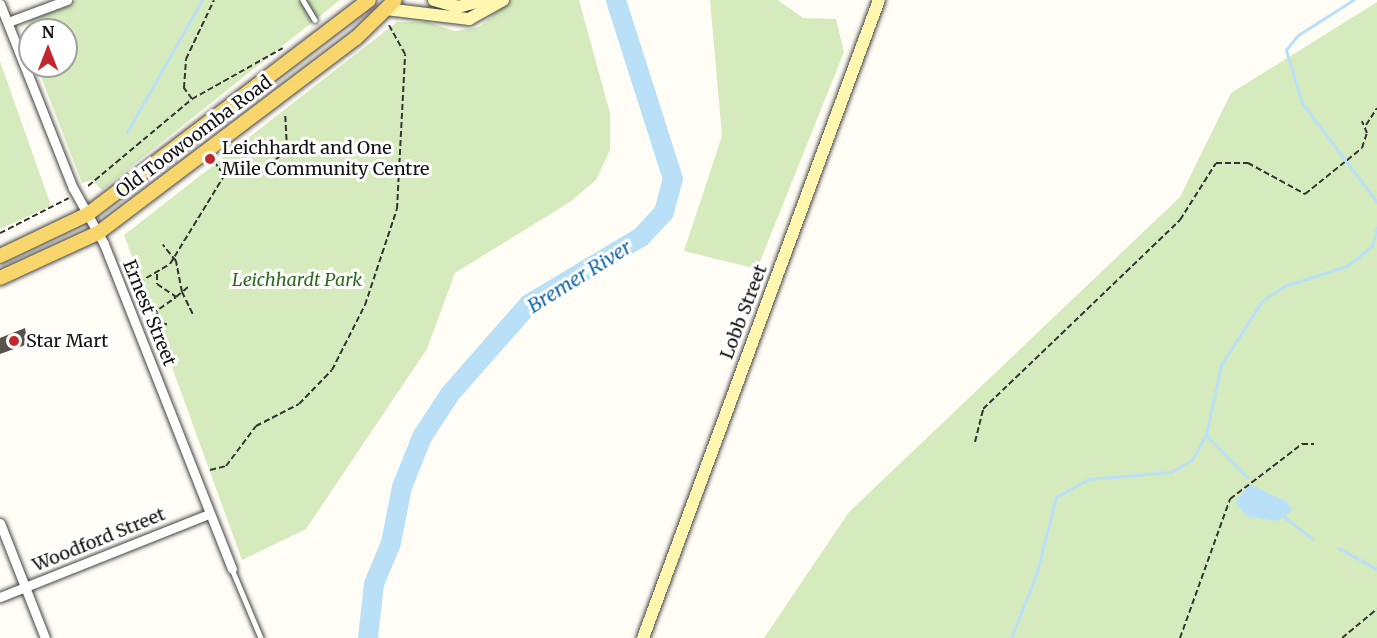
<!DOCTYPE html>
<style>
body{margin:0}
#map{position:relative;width:1377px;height:638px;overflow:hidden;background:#fffdf5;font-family:Merriweather,serif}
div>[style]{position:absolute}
.green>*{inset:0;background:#d5ebbd}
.water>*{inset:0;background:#b9e0f7}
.stream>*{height:3px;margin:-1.5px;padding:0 1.5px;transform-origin:1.5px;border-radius:1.5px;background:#b9e0f7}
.river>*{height:20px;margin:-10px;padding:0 10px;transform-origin:10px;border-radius:10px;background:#b9e0f7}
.building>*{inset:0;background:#5a524d}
.path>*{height:2px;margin-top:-1px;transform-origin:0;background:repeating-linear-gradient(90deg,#333 0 6px,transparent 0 9px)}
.roads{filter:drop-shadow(0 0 2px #444) drop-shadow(0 0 2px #444)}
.lane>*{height:4.5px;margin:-2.25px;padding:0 2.25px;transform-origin:2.25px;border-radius:2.25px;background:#fff}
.street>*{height:9px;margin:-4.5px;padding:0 4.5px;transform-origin:4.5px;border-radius:4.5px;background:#fff}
.secondary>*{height:12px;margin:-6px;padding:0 6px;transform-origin:6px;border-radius:6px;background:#fff6b0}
.primary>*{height:14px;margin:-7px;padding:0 7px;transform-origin:7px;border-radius:7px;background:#f9d66b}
.dots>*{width:16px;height:16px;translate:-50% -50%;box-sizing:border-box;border:3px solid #fff;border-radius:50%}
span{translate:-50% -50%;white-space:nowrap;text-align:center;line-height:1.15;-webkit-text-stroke:6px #fff;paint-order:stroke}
.street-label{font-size:18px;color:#111}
.poi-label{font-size:18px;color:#111}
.left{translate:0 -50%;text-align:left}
.park-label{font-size:18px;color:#2f6b1f;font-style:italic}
.water-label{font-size:20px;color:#1768a6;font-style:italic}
.north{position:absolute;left:18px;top:18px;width:60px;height:60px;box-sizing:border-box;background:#fff;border:2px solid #a0a0a0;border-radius:50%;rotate:0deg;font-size:16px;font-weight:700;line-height:24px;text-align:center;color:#111}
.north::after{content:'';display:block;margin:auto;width:21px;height:27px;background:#c4262e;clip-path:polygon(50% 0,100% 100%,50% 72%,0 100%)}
</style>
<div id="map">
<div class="green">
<i style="clip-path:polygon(76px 0,340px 0,102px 190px,92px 180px,82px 183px,37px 66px,66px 66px,66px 30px,30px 30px,30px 47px,25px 29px,32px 17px)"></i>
<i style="clip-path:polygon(511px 0,579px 0,610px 113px,610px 150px,596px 180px,570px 202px,455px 273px,427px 349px,306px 529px,242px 560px,124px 235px,397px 22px,427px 22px,455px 31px,479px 27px)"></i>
<i style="clip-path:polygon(710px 0,778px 0,803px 18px,836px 19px,844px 52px,757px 269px,684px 251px,722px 136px)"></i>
<i style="clip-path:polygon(1377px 2px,1377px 638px,764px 638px,849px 512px,1180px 197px,1231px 93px)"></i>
<i style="clip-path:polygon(0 61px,51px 206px,0 229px)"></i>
</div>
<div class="water">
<i style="clip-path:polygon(1249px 484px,1286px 501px,1293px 510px,1276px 521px,1246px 516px,1235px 502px)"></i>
</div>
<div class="stream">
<i style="left:1353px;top:0;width:65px;rotate:147.5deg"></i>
<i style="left:1298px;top:35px;width:19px;rotate:129deg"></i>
<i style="left:1286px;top:50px;width:55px;rotate:73.2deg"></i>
<i style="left:1302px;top:103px;width:124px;rotate:52.9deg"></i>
<i style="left:127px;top:132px;width:152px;rotate:-60.4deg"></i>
<i style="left:1206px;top:435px;width:59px;rotate:45.7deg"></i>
<i style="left:1283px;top:516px;width:37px;rotate:38deg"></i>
<i style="left:1338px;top:548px;width:44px;rotate:28.3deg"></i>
<i style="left:1011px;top:638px;width:71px;rotate:-68.5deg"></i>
<i style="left:1037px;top:572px;width:77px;rotate:-75.8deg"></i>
<i style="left:1056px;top:497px;width:38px;rotate:-29deg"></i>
<i style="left:1089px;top:479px;width:82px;rotate:-4.9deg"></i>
<i style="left:1171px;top:472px;width:24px;rotate:-30deg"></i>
<i style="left:1192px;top:460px;width:29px;rotate:-61deg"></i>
<i style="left:1206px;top:435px;width:72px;rotate:-77.9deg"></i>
<i style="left:1221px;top:365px;width:76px;rotate:-57.4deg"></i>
<i style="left:1262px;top:301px;width:27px;rotate:-34deg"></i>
<i style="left:1284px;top:286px;width:66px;rotate:-17.6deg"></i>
<i style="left:1347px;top:266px;width:32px;rotate:-39deg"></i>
<i style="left:1372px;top:246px;width:20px;rotate:-75deg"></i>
</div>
<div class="river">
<i style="left:368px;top:638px;width:54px;rotate:-83.7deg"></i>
<i style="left:374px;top:584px;width:44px;rotate:-67.5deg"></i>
<i style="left:391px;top:543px;width:57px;rotate:-78.9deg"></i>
<i style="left:402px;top:487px;width:54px;rotate:-68.2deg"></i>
<i style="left:422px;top:437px;width:51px;rotate:-56.9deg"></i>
<i style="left:450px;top:394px;width:120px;rotate:-48.7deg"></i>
<i style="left:529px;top:304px;width:131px;rotate:-30.9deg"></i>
<i style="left:641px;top:237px;width:34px;rotate:-47deg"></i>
<i style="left:664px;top:212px;width:34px;rotate:-75deg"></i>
<i style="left:673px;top:179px;width:188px;rotate:-107.7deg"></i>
</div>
<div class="building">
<i style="clip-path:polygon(25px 328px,28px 344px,0 354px,0 338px)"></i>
</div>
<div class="path">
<i style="left:192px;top:99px;width:14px;rotate:-126deg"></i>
<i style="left:184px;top:88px;width:29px;rotate:-86deg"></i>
<i style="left:186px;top:59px;width:65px;rotate:-64.6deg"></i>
<i style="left:1366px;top:125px;width:20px;rotate:-57deg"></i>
<i style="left:214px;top:161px;width:18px;rotate:56deg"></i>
<i style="left:224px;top:176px;width:38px;rotate:-5deg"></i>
<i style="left:262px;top:173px;width:35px;rotate:-44deg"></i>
<i style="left:287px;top:149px;width:36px;rotate:-93deg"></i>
<i style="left:88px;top:186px;width:136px;rotate:-39.9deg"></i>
<i style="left:192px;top:99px;width:104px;rotate:-29.3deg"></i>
<i style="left:0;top:233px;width:77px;rotate:-26.9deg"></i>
<i style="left:157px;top:274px;width:10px;rotate:90deg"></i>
<i style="left:157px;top:284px;width:23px;rotate:34deg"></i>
<i style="left:176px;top:297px;width:8px;rotate:-40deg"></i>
<i style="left:182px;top:292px;width:32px;rotate:-101deg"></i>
<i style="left:176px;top:261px;width:21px;rotate:-129deg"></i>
<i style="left:131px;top:287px;width:45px;rotate:-30.5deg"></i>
<i style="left:170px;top:264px;width:103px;rotate:-58.5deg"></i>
<i style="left:188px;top:287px;width:8px;rotate:140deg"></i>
<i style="left:182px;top:292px;width:25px;rotate:64deg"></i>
<i style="left:156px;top:311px;width:13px;rotate:67deg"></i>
<i style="left:161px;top:323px;width:9px;rotate:13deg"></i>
<i style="left:152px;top:314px;width:29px;rotate:-35deg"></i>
<i style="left:975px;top:442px;width:34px;rotate:-76deg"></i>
<i style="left:983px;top:409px;width:273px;rotate:-43.8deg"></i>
<i style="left:1180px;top:220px;width:67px;rotate:-57.7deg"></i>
<i style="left:1216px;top:163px;width:32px"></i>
<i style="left:1248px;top:163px;width:65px;rotate:28.5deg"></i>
<i style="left:1305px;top:194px;width:73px;rotate:-38.9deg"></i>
<i style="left:1362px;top:148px;width:16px;rotate:-72deg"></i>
<i style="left:1367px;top:133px;width:13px;rotate:-113deg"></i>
<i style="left:210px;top:470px;width:16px;rotate:-14deg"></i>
<i style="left:226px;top:466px;width:50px;rotate:-53.1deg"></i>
<i style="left:256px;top:426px;width:48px;rotate:-27.1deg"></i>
<i style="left:299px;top:404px;width:47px;rotate:-45.9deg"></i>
<i style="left:332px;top:370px;width:73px;rotate:-63.1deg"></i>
<i style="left:365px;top:305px;width:101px;rotate:-71.6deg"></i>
<i style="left:397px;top:209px;width:155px;rotate:-87deg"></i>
<i style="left:405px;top:54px;width:33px;rotate:-119deg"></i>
<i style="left:1180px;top:638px;width:148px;rotate:-70.2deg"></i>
<i style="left:1230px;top:499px;width:91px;rotate:-37.4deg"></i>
<i style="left:1302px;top:444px;width:12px"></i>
<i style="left:1342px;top:638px;width:45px;rotate:-39.6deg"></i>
</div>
<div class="roads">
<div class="lane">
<i style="left:303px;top:0;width:23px;rotate:59deg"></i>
<i style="left:232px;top:569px;width:75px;rotate:67.2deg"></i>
</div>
<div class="street">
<i style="left:0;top:4px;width:198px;rotate:68.4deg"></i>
<i style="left:73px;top:188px;width:64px;rotate:61deg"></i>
<i style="left:104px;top:244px;width:349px;rotate:68.5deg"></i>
<i style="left:8px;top:22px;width:63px;rotate:-20.4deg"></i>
<i style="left:0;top:523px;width:123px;rotate:68.6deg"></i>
<i style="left:0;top:597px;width:225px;rotate:-21.7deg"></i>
</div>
<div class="secondary">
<i style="left:434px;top:0;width:25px;rotate:16deg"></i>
<i style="left:458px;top:7px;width:28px;rotate:-15deg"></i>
<i style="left:386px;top:9px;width:84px;rotate:6.9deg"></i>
<i style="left:469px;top:19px;width:39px;rotate:-29deg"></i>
<i style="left:643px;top:638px;width:680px;rotate:-69.7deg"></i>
</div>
<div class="primary">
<i style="left:0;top:256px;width:98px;rotate:-25.5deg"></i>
<i style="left:88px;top:214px;width:353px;rotate:-37.3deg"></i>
<i style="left:0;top:278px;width:108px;rotate:-24.7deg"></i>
<i style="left:98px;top:233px;width:323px;rotate:-37.1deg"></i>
<i style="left:356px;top:38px;width:54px;rotate:-44.3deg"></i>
</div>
</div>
<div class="dots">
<i style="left:210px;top:159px;background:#c4262e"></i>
<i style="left:14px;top:341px;background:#c4262e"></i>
</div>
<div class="street-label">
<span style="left:194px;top:137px;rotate:-37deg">Old Toowoomba Road</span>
<span style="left:744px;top:312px;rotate:-69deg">Lobb Street</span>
<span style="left:149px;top:313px;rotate:68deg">Ernest Street</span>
<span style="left:99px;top:540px;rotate:-22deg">Woodford Street</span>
</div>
<div class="poi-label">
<span class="left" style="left:222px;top:159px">Leichhardt and One<br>Mile Community Centre</span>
<span class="left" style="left:26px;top:341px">Star Mart</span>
</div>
<div class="park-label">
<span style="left:297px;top:280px">Leichhardt Park</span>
</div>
<div class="water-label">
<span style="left:579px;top:276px;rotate:-32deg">Bremer River</span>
</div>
<div class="north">N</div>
</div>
